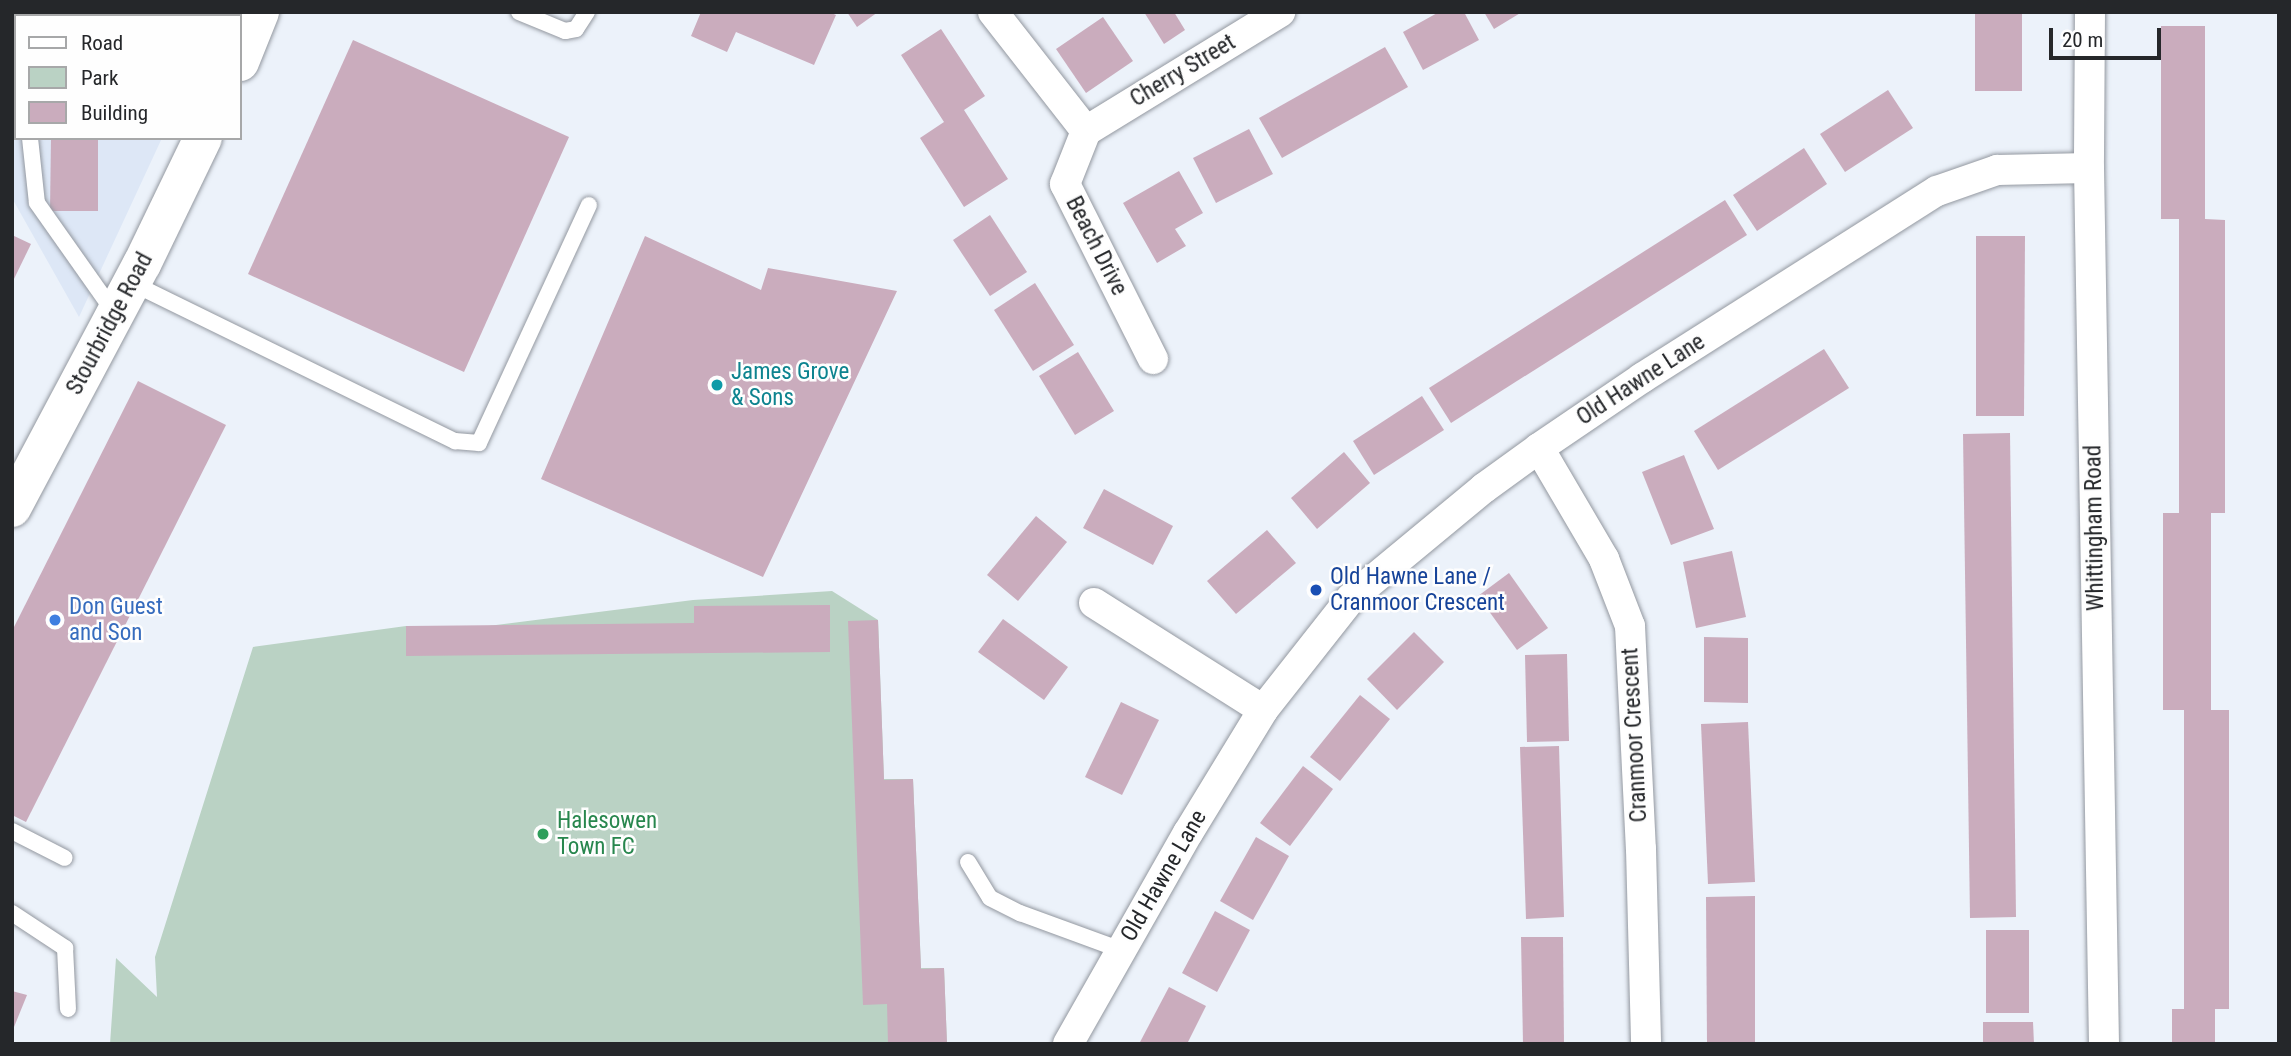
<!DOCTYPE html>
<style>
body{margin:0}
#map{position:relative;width:2291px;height:1056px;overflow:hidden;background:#ecf2fa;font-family:"Roboto Condensed",sans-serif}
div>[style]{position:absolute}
.built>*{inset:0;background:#dde7f6}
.green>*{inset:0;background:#bad2c4}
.building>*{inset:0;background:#caacbd}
.roads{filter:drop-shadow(0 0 2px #9398a0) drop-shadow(0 0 2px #9398a0)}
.service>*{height:16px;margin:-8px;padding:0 8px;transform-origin:8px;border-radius:8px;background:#fff}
.minor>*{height:30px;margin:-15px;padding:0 15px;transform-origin:15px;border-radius:15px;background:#fff}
.tertiary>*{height:38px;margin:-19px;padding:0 19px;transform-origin:19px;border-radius:19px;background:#fff}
.trunk>*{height:38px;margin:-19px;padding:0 19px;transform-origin:19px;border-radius:19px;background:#fff}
.dots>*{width:19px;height:19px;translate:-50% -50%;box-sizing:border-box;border:4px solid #fefefe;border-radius:50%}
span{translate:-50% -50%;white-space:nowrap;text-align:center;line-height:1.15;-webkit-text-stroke:5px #fefefe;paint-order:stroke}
.street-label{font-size:23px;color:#25272a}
.culture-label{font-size:23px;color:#0d838f}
.left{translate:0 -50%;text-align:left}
.transit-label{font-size:23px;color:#164399}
.shop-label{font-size:23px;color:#366cbe}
.leisure-label{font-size:23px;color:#27864d}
.frame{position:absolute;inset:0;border:14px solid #25272a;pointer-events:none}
.legend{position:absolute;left:14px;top:14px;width:228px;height:126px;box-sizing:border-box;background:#fefefe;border:2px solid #a7a8a9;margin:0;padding:9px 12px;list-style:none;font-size:21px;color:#25272a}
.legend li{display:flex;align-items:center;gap:14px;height:35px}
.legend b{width:35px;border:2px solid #a7a8a9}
.scale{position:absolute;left:2049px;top:28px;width:112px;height:32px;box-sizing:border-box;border:4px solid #25272a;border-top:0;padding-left:9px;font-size:21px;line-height:24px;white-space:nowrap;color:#25272a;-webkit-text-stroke:5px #fefefe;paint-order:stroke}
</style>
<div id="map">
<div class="built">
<i style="clip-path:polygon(12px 12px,50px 16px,16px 16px,16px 138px,162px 138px,79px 317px,12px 198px)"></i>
</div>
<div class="green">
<i style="clip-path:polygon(832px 591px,878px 620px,884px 779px,913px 779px,921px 968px,944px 968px,947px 1044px,110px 1044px,116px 958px,157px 997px,155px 957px,253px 647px,406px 626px,472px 628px,693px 600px)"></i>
</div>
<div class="building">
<i style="clip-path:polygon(701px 12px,829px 12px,836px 15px,814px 65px,736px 32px,727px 52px,691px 36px)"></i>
<i style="clip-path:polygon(847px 12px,878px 12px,857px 27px)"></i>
<i style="clip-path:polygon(1144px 12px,1174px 12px,1185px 30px,1164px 44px)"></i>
<i style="clip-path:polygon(1439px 12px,1464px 12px,1479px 40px,1423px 70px,1403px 32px)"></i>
<i style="clip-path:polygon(1484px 12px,1522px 12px,1494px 29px)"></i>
<i style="clip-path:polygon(1975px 12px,2022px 12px,2022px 91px,1975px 91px)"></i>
<i style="clip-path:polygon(1103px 17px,1133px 61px,1086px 93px,1056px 49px)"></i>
<i style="clip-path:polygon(2161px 26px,2205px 26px,2205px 219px,2225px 220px,2225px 513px,2211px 513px,2211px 710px,2229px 710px,2229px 1009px,2215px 1009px,2215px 1044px,2172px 1044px,2172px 1009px,2184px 1009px,2184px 710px,2163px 710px,2163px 513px,2179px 513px,2179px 219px,2161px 219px)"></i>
<i style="clip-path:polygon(941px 29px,985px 96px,964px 110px,1008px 179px,964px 207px,920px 138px,944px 122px,901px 55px)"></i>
<i style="clip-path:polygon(353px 40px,569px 137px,464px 372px,248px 274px)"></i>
<i style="clip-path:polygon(1385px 47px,1408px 87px,1282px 158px,1259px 118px)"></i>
<i style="clip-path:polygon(1888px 90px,1913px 128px,1845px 172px,1820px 134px)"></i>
<i style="clip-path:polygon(1249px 129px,1273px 174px,1216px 203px,1193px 158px)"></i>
<i style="clip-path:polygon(51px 138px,98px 138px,98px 211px,50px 211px)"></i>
<i style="clip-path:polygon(1804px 148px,1827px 184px,1757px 231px,1733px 195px)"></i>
<i style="clip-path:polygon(1179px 171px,1203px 213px,1175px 229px,1186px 246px,1157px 263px,1123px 203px)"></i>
<i style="clip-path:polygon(1725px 200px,1747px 235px,1451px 423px,1429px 388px)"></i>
<i style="clip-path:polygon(990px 215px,1027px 272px,990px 296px,953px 240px)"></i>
<i style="clip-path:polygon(12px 235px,31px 244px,12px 283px)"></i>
<i style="clip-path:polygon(645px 236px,761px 290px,768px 268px,897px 291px,763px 577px,541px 479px)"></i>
<i style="clip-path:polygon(1976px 236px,2025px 236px,2024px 416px,1976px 416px)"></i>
<i style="clip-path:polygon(1035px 283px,1074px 345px,1033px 371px,994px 310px)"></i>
<i style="clip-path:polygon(1824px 349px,1849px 388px,1718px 470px,1694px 431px)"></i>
<i style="clip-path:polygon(1078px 352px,1114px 411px,1075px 435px,1039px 376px)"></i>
<i style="clip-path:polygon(138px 381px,226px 425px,26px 822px,12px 815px,12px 631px)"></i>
<i style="clip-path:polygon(1422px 396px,1444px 430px,1374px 475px,1353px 441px)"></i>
<i style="clip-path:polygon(2010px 433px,2016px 917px,1970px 918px,1963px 434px)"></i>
<i style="clip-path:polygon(1344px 452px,1370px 483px,1317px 529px,1291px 498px)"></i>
<i style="clip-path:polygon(1684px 455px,1714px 529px,1671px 545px,1642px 472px)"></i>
<i style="clip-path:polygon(1104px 489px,1173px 526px,1153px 565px,1083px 528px)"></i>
<i style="clip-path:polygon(1036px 516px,1067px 542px,1018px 601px,987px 575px)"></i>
<i style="clip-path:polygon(1267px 530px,1296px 563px,1236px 614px,1207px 581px)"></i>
<i style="clip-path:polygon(1732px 551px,1746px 617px,1696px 628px,1683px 562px)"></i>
<i style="clip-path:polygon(1509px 573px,1548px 628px,1517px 650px,1478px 596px)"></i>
<i style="clip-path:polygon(830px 605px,830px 652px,406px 656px,406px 626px,694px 623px,694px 606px)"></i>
<i style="clip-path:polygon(1003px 619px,1068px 667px,1044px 700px,978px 652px)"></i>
<i style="clip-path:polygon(878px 620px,884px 780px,913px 779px,921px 969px,944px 968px,947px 1044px,888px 1044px,887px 1004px,863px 1005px,848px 621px)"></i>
<i style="clip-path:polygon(1414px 632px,1444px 662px,1397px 710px,1367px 679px)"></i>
<i style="clip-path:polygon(1704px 637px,1748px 638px,1748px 703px,1704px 702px)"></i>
<i style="clip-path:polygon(1567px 654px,1569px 741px,1527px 742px,1525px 655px)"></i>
<i style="clip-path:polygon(1360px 695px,1390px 719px,1340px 781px,1310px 757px)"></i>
<i style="clip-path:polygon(1121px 702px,1159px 720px,1122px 795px,1085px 777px)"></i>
<i style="clip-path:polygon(1748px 722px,1755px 882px,1708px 884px,1701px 724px)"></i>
<i style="clip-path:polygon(1559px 746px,1564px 917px,1526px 919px,1520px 747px)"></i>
<i style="clip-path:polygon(1303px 766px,1333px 789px,1290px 846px,1260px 823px)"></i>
<i style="clip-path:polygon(1256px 837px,1289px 856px,1253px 920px,1220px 901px)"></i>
<i style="clip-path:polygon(1755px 896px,1755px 1044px,1707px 1044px,1706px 897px)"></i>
<i style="clip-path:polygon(1215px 911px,1250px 930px,1217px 992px,1182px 973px)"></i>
<i style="clip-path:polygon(1986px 930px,2029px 930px,2029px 1013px,1986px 1013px)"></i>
<i style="clip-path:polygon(1521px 937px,1563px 937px,1564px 1044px,1523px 1044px)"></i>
<i style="clip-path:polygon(1169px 987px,1206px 1006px,1187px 1044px,1139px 1044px)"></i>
<i style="clip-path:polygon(12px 991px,27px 995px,12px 1032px)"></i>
<i style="clip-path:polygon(1983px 1022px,2033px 1022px,2034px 1044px,1983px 1044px)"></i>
</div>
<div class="roads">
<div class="service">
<i style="left:18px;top:12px;width:4px;rotate:90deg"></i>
<i style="left:519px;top:12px;width:50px;rotate:22.4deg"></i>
<i style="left:565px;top:31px;width:11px;rotate:-10deg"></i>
<i style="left:576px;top:29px;width:20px;rotate:-57deg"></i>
<i style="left:30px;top:138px;width:65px;rotate:83.9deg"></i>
<i style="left:37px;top:203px;width:133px;rotate:54.8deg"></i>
<i style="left:132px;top:283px;width:360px;rotate:26.1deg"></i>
<i style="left:455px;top:441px;width:24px;rotate:5deg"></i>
<i style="left:479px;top:443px;width:262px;rotate:-65.2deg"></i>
<i style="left:12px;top:831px;width:59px;rotate:27deg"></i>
<i style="left:968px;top:862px;width:42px;rotate:58.6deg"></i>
<i style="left:990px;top:898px;width:34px;rotate:27deg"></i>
<i style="left:1020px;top:913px;width:108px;rotate:20.1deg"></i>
<i style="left:12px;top:913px;width:64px;rotate:33.4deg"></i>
<i style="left:65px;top:948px;width:61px;rotate:87.2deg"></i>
</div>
<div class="minor">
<i style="left:993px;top:12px;width:151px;rotate:52deg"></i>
<i style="left:2090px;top:12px;width:156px;rotate:90.4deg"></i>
<i style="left:2089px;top:168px;width:876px;rotate:89.02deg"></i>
<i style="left:1086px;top:131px;width:57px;rotate:111.6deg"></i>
<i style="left:1065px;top:184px;width:196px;rotate:63.3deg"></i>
<i style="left:1086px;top:131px;width:228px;rotate:-31.5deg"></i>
<i style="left:1539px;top:448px;width:129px;rotate:59.6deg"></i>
<i style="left:1604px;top:559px;width:72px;rotate:68.8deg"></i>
<i style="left:1630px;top:626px;width:223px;rotate:87.2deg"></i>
<i style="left:1641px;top:849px;width:195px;rotate:88.5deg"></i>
<i style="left:1094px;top:603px;width:200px;rotate:32.3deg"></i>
<i style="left:1068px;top:1044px;width:243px;rotate:-60.4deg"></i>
<i style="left:1188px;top:833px;width:144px;rotate:-58.6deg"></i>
<i style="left:1263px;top:710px;width:142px;rotate:-51.8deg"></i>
<i style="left:1351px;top:598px;width:173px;rotate:-39.6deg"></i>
<i style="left:1484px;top:488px;width:68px;rotate:-36deg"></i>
<i style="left:1539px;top:448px;width:125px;rotate:-34.2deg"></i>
<i style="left:1642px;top:378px;width:349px;rotate:-32.4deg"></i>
<i style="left:1937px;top:191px;width:64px;rotate:-19.3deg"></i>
<i style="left:1997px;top:170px;width:92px;rotate:-1.2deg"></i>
</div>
<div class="tertiary">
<i style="left:153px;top:12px;width:10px;rotate:24deg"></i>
</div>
<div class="trunk">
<i style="left:240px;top:62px;width:54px;rotate:-68.2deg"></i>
<i style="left:12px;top:508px;width:276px;rotate:-62deg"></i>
<i style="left:142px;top:264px;width:140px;rotate:-64.2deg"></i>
</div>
</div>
<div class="dots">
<i style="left:717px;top:385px;background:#0f9aa8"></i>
<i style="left:1316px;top:590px;background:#1a4fb4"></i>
<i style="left:55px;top:620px;background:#3f7fe0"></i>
<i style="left:543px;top:834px;background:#2e9e5b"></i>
</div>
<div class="street-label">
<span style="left:1183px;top:71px;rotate:-31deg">Cherry Street</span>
<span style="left:1096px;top:246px;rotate:63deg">Beach Drive</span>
<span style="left:110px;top:324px;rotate:-62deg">Stourbridge Road</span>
<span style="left:1641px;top:380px;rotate:-33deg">Old Hawne Lane</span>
<span style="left:2095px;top:528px;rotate:-91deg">Whittingham Road</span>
<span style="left:1635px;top:735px;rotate:-93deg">Cranmoor Crescent</span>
<span style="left:1164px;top:876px;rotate:-60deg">Old Hawne Lane</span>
</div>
<div class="culture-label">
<span class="left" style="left:731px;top:385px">James Grove<br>&amp; Sons</span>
</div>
<div class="transit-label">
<span class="left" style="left:1330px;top:590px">Old Hawne Lane /<br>Cranmoor Crescent</span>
</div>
<div class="shop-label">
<span class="left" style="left:69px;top:620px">Don Guest<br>and Son</span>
</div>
<div class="leisure-label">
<span class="left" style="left:557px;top:834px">Halesowen<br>Town FC</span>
</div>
<div class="frame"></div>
<ul class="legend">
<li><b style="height:9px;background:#fff"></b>Road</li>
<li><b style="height:19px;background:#bad2c4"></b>Park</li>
<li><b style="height:19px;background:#caacbd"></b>Building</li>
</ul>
<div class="scale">20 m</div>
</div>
